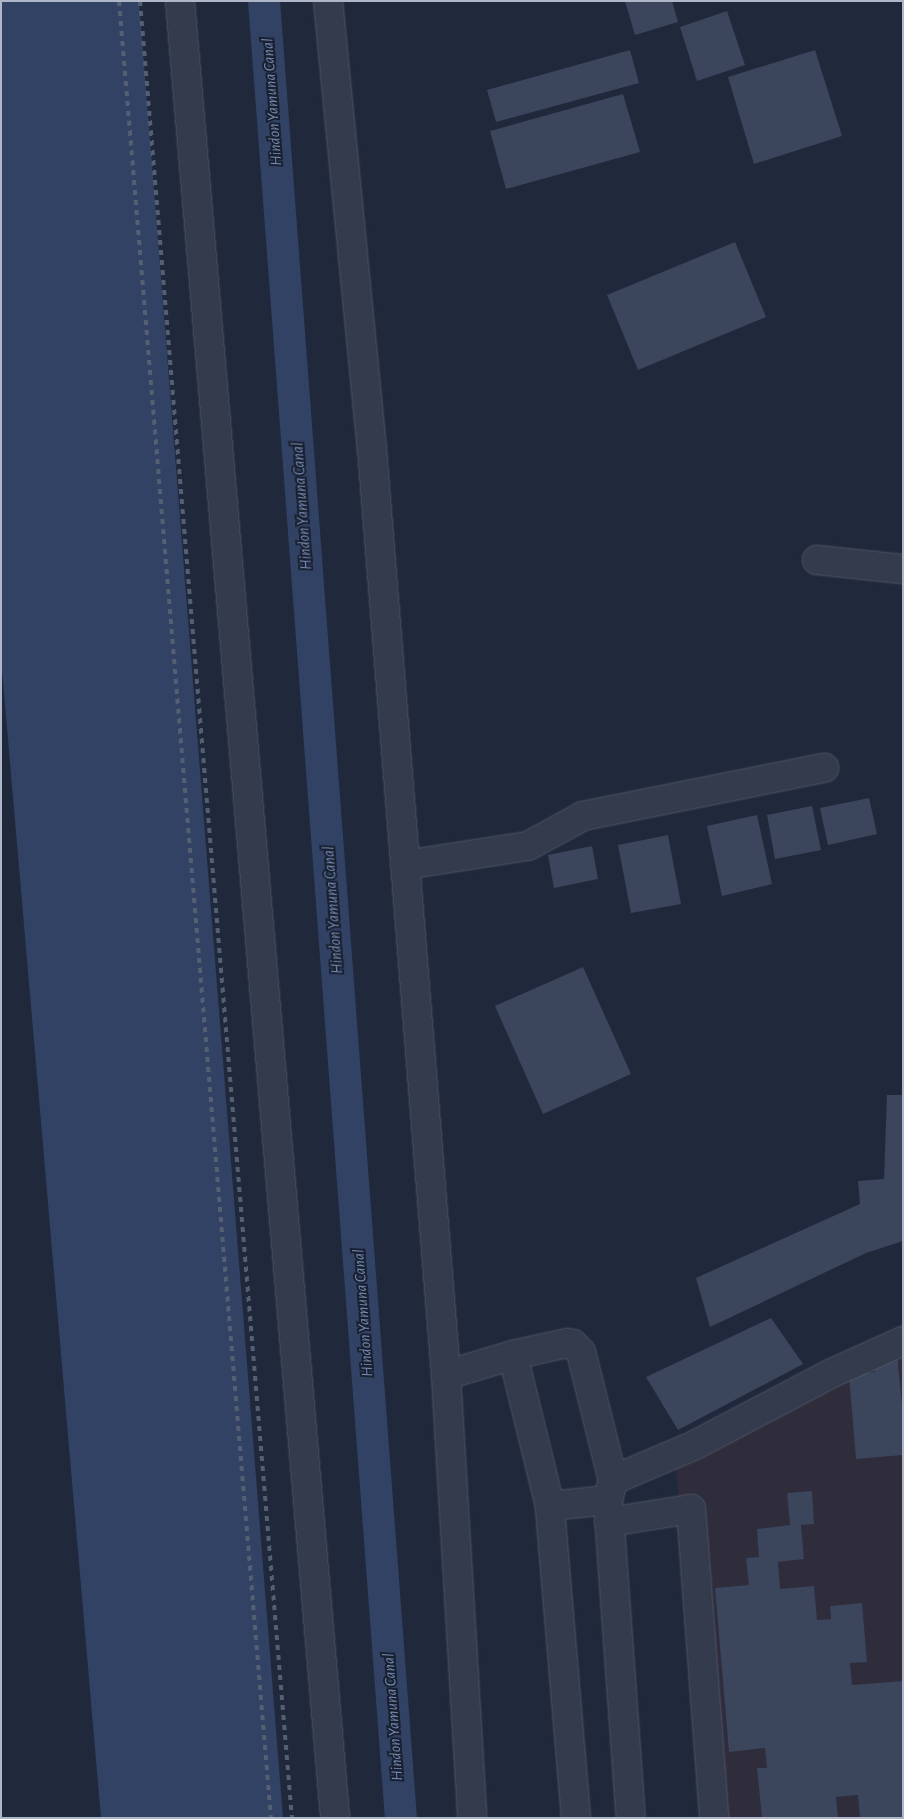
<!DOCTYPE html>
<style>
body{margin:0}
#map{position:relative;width:904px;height:1819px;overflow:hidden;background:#20293c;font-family:"Alegreya Sans",sans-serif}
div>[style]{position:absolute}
.medical>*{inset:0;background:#2f2c3c}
.water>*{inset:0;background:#314265}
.canal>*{height:32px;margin:-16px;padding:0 16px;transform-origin:16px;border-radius:16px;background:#314265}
.building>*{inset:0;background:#3b455c}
.roads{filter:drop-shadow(0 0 1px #4e5666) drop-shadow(0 0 1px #4e5666)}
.minor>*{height:28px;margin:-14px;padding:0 14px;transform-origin:14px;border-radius:14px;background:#333b4c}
.rail>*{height:4px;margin-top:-2px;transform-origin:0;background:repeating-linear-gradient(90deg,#555f73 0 5px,transparent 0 10px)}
span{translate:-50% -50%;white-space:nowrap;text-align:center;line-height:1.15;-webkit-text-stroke:4px #192030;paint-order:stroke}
.water-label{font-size:16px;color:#7489b2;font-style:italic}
.frame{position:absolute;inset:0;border:2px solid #aeb6c8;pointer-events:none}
</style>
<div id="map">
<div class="medical">
<i style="clip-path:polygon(903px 1326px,903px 1818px,701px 1818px,675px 1451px)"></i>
</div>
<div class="water">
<i style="clip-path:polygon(1px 1px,139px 1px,283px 1818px,101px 1818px,1px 658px)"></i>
</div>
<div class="canal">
<i style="left:264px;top:1px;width:1822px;rotate:85.69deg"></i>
</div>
<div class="building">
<i style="clip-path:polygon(625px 1px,672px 1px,678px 22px,635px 35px)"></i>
<i style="clip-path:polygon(727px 11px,745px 65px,697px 81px,680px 27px)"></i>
<i style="clip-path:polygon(630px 50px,639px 83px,496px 122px,487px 90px)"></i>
<i style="clip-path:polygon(815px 50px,842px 136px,754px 164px,728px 77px)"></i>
<i style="clip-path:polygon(623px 94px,640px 152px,506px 189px,490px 131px)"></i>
<i style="clip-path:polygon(735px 242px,766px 317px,638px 370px,607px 295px)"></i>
<i style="clip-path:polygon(869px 798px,877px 834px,828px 845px,820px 808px)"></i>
<i style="clip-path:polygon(812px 806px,821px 850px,775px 859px,767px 815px)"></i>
<i style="clip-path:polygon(757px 815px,772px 884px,722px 896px,707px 826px)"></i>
<i style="clip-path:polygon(668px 835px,681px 904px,631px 913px,618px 845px)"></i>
<i style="clip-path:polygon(592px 846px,598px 879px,554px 888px,548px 855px)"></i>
<i style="clip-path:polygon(583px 967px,631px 1074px,543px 1114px,495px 1006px)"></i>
<i style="clip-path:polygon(887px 1095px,903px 1095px,903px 1241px,866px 1253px,710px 1327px,696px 1278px,860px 1204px,858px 1181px,884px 1179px)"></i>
<i style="clip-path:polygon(771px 1318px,803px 1364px,678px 1430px,646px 1377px)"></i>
<i style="clip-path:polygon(897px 1354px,903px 1415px,903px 1455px,856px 1459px,849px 1375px,875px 1372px,874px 1356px)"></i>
<i style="clip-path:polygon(812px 1491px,814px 1524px,801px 1525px,804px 1559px,778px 1562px,780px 1589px,814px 1586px,817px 1620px,831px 1619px,830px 1606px,862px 1603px,867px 1662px,850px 1663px,852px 1685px,903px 1681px,903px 1818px,860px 1818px,858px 1795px,836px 1797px,838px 1818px,762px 1818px,757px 1768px,767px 1768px,765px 1748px,729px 1752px,715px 1588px,749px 1585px,746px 1558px,759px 1557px,757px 1529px,790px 1525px,787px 1493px)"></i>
</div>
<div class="roads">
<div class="minor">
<i style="left:180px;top:1px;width:1824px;rotate:85.12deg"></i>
<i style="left:328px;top:1px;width:450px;rotate:84.4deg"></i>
<i style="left:372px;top:449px;width:929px;rotate:85.43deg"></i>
<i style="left:446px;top:1375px;width:444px;rotate:86.6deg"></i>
<i style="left:817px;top:560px;width:86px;rotate:6deg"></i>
<i style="left:405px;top:865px;width:124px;rotate:-8.8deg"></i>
<i style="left:528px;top:846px;width:63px;rotate:-28.6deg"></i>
<i style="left:583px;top:816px;width:246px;rotate:-11.3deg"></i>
<i style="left:446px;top:1375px;width:70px;rotate:-16.6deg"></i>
<i style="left:613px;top:1480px;width:89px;rotate:-23.1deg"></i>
<i style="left:695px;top:1445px;width:155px;rotate:-27.7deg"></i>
<i style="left:832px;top:1373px;width:78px;rotate:-24.3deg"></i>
<i style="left:550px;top:1506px;width:58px;rotate:-5.9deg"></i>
<i style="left:609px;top:1522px;width:83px;rotate:-9deg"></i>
<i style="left:691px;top:1509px;width:310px;rotate:85.7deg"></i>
<i style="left:576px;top:1818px;width:313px;rotate:-94.8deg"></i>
<i style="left:550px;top:1506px;width:155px;rotate:-103.8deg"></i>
<i style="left:513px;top:1355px;width:55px;rotate:-12.5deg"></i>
<i style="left:567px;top:1343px;width:6px;rotate:9deg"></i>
<i style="left:573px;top:1344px;width:11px;rotate:45deg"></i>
<i style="left:581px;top:1352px;width:132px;rotate:76deg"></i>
<i style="left:613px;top:1480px;width:21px;rotate:104deg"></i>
<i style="left:608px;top:1500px;width:319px;rotate:85.9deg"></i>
</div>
</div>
<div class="rail">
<i style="left:119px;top:1px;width:1823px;rotate:85.22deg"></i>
<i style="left:140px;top:1px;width:1823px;rotate:85.22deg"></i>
</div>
<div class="water-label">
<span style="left:272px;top:102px;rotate:-94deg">Hindon Yamuna Canal</span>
<span style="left:302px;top:506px;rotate:-94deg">Hindon Yamuna Canal</span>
<span style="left:333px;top:910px;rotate:-94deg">Hindon Yamuna Canal</span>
<span style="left:363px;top:1313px;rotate:-94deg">Hindon Yamuna Canal</span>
<span style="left:393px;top:1717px;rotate:-94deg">Hindon Yamuna Canal</span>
</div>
<div class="frame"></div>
</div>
